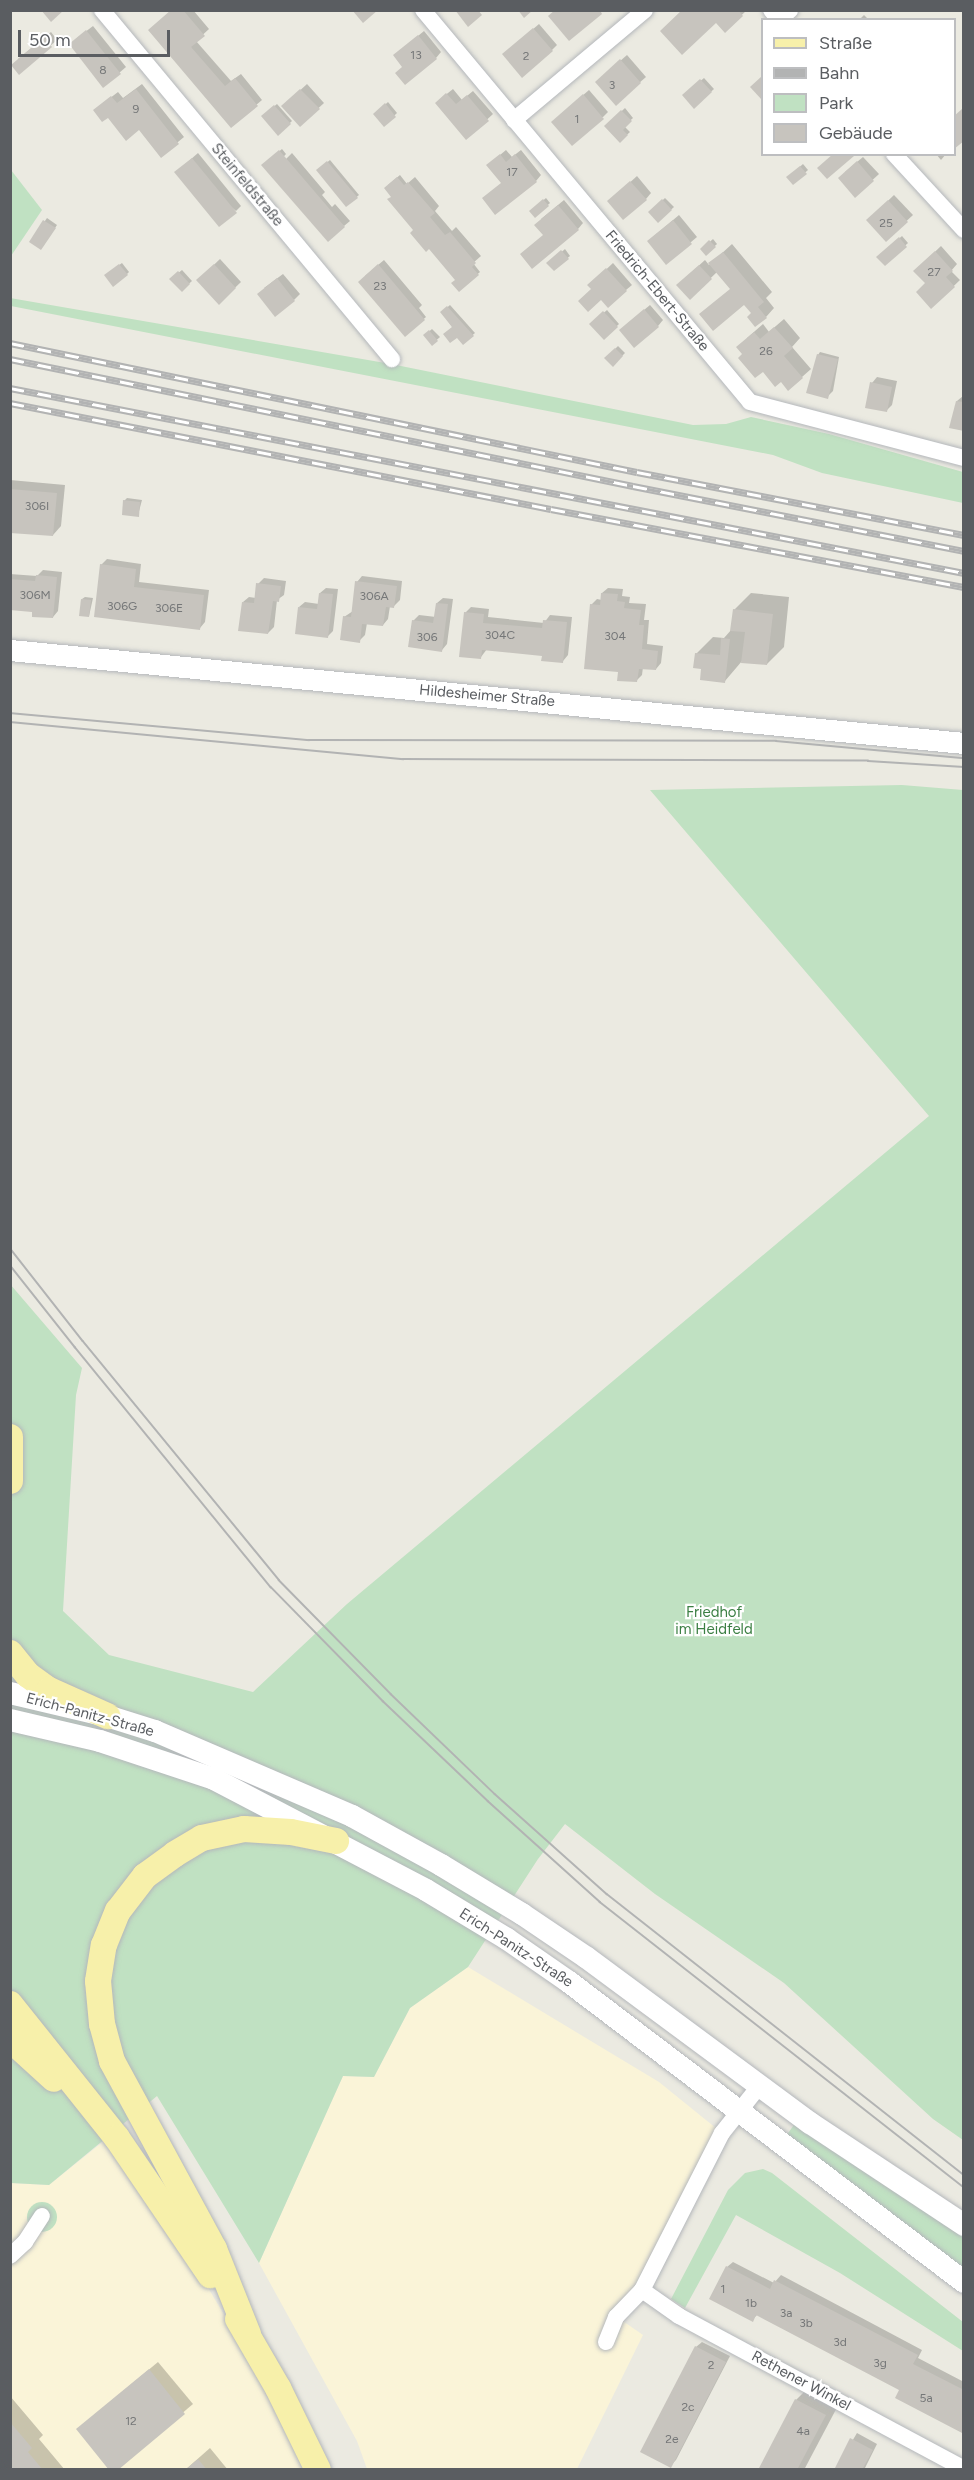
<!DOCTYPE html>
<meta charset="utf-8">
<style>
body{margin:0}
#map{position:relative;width:974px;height:2480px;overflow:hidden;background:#ebeae1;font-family:Figtree,sans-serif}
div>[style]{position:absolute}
.commercial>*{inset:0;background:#faf4d8}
.green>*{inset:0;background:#c0e1c2}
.round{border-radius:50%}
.shadow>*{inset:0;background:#0003}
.building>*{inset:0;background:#c7c4be}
.roads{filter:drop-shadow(0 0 2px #b4b7bb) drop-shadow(0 0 2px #b4b7bb)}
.minor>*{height:16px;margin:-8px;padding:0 8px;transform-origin:8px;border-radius:8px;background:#fff}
.tertiary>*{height:21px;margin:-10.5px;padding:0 10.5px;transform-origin:10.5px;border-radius:10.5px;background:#fff}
.secondary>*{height:22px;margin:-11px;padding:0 11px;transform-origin:11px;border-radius:11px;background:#fff}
.primary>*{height:26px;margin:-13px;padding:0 13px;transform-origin:13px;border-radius:13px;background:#f7f0aa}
.tram>*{height:1.5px;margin:-0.75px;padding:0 0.75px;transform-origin:0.75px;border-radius:0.75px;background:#b2b3b3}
.rail>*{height:7px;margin-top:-3.5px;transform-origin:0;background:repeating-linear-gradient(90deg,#fff 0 14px,#b2b3b3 0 28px);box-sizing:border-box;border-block:2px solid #b2b3b3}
span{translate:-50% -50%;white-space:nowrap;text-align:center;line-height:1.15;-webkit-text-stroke:4.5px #fff;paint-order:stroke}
.number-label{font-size:12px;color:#757778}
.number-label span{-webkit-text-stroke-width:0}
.street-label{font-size:15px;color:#5a5d61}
.park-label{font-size:15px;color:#3b7f43}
.frame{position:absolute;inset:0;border:12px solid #5a5d61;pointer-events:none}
.legend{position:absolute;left:761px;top:18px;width:195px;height:138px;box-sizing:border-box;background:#fff;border:2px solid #bdbec0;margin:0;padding:8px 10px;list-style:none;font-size:18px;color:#5a5d61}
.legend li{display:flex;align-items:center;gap:12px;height:30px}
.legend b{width:30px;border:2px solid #bdbec0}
.scale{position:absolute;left:18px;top:30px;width:152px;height:27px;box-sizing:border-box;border:3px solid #5a5d61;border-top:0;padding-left:8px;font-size:18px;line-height:21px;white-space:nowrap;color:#5a5d61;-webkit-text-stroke:4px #fff;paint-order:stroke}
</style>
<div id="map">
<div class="commercial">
<i style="clip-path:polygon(468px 1967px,659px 2082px,722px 2133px,642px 2290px,617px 2317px,643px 2335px,577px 2469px,367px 2469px,357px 2441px,259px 2263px,343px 2076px,374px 2077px,410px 2008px)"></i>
<i style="clip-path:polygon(104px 2141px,201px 2276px,262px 2378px,305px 2469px,11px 2469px,10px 2183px,49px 2185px)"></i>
</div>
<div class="green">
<i style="clip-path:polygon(11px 170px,42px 210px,11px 256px)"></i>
<i style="clip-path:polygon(10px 298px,391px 364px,693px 425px,726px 424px,751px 417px,829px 434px,963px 472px,963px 503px,822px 473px,773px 455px,11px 306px)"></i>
<i style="clip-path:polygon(902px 785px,963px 790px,963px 2140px,933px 2119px,784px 1983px,655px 1894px,565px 1824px,538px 1859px,468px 1967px,410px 2008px,374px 2077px,343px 2076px,259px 2263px,157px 2096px,49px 2185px,11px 2183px,10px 1284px,82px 1368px,76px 1395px,63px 1611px,109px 1655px,253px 1692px,347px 1604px,929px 1116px,650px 790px)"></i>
<i style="clip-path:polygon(801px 2115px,963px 2225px,963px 2282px,781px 2143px)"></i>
<i style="clip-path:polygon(763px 2169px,772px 2173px,963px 2322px,963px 2351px,840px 2273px,736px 2215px,685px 2308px,671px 2299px,728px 2190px,745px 2173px)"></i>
<i class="round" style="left:27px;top:2202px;width:30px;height:30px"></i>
</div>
<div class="shadow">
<i style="clip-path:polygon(172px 10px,193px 10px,209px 29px,196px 41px,231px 81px,241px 74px,262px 100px,231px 126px)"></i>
<i style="clip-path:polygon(684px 10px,747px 10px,725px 31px,716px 21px)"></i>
<i style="clip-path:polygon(864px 15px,869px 20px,859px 20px)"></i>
<i style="clip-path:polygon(539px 24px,557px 45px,552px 50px,510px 49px)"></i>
<i style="clip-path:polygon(93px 26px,126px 67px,104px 86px,76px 39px)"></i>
<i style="clip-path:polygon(424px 31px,441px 52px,436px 58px,404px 66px,401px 50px)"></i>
<i style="clip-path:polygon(51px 32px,57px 40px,19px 73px,18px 59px)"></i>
<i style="clip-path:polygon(627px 55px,646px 77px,616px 103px,603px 76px)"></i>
<i style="clip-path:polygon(704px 78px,714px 89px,694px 107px,684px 95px)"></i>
<i style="clip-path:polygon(142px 84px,184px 137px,161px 156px,139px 128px,101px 105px,118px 92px,123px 98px)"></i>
<i style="clip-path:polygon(307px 84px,324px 103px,300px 125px,283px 106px)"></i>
<i style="clip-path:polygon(453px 89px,462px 100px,473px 91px,493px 114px,467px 138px,443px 97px)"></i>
<i style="clip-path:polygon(589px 90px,608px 112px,603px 117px,559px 116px)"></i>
<i style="clip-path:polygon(388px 102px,397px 113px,384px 125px,375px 114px)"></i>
<i style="clip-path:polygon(277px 104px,292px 121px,279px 133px,263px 116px)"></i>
<i style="clip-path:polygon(625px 108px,633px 118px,624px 126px,630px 132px,621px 140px,606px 126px)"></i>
<i style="clip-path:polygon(282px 149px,286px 154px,279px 162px,281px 164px,292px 153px,325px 192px,322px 195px,332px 207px,335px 204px,350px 221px,344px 226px,263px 165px)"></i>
<i style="clip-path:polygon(506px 150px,512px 157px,521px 150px,541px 175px,536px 181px,502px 182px,494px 160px)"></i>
<i style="clip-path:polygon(198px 153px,241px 206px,236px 211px,182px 167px)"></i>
<i style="clip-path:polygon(936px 154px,946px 154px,941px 160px)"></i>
<i style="clip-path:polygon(863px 157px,879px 174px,855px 196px,845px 172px)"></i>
<i style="clip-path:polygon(330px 160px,359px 195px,347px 205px,318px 170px)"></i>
<i style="clip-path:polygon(803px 164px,808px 170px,793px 183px,788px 177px)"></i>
<i style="clip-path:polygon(400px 175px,407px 184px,415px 177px,439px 206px,435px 211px,452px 231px,456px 227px,481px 256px,473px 263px,480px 272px,459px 290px,456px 279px,415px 230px,393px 196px,388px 185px)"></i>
<i style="clip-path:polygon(637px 176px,651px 193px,646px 199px,615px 196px)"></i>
<i style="clip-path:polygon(894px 195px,913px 215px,886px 240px,868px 220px)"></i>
<i style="clip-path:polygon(546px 198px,550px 203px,535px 216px,531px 211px)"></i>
<i style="clip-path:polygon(665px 198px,674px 207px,658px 221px,650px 212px)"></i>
<i style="clip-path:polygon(564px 200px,583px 223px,578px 229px,544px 234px,541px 219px)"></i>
<i style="clip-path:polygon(679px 215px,697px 237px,666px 263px,654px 236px)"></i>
<i style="clip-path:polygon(47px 218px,57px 225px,43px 246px,31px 241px)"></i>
<i style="clip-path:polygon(902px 236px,908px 243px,885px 264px,879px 257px)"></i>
<i style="clip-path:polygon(713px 239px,717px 244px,706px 254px,702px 249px)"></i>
<i style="clip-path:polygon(732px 244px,772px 292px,766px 298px,774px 308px,766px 317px,753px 313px,717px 272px,690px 298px,684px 279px,705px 260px,709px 265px)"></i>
<i style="clip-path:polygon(941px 246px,957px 264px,951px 271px,960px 280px,932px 307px,927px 283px,915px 271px)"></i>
<i style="clip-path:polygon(565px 249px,570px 256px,554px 269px,549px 263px)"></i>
<i style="clip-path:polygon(220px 259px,241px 282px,219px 303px,198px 280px)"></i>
<i style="clip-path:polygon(384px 260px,422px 305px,419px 308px,426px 317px,405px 335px,365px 276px)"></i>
<i style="clip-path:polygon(122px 263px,129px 272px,127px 274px,108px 273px)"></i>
<i style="clip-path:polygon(613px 263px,632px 285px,626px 290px,593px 289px,595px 280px)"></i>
<i style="clip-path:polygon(182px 270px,192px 281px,182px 290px,171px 279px)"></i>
<i style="clip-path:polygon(283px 274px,300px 294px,294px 300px,264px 288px)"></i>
<i style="clip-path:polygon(450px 305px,475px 333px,463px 343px,442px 312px)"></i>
<i style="clip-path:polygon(650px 305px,663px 320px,658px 326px,626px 325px)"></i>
<i style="clip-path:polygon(607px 310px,619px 324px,604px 338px,591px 324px)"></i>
<i style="clip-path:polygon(784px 319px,800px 338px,792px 347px,811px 369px,802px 377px,781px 380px,763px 370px,744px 354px,747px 338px,763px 324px,769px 332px)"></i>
<i style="clip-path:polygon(432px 329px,440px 337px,432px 344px,425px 335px)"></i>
<i style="clip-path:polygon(618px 346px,625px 353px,613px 365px,606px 358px)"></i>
<i style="clip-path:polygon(820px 352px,839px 357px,833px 391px,827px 397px,818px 355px)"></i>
<i style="clip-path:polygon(877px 377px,897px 381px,892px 405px,886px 411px,872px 383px)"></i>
<i style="clip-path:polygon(963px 396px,964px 396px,964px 429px,957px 401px)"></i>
<i style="clip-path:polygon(10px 480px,65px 485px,61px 526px,53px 535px,10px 531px)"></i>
<i style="clip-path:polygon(127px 498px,142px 500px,138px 515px,124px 501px)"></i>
<i style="clip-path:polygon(107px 559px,141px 564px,139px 582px,209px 590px,205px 622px,200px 628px,95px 616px,101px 565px)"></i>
<i style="clip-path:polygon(43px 570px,62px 572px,58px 611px,53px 617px,34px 610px,10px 608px,10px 574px,37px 576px)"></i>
<i style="clip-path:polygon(362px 576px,402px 581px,400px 600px,394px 606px,390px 606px,388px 619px,383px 625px,367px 623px,365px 635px,359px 641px,344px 617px,353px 611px,357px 582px)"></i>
<i style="clip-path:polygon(264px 578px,286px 581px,284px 595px,277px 600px,274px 627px,268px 633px,243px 602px,249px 597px,256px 598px,258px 584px)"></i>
<i style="clip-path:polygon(326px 588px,338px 589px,333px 631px,327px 637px,299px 607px,305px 602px,319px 604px,320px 593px)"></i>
<i style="clip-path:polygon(608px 588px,623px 589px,622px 596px,630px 597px,629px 603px,646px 604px,644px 620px,649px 620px,647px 644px,663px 646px,661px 663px,656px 669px,643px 667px,642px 675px,636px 681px,620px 671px,591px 605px,597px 599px,602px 600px,602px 593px)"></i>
<i style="clip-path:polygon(751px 593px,789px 597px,784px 647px,767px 664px,742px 661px,725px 681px,703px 667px,696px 654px,713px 637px,724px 638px,732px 629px,734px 610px)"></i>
<i style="clip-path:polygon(85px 597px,93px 598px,89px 616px,82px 599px)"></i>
<i style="clip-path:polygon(443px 598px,453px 599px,447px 644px,442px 650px,413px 621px,419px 615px,436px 617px,437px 603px)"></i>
<i style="clip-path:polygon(471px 607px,489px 609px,488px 617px,544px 623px,550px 615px,572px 617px,568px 655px,563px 661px,543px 654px,487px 649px,481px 657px,465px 613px)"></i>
<i style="clip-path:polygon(733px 2262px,774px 2283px,781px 2275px,922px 2350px,918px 2358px,964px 2382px,964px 2432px,901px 2389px,758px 2314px,752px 2320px,727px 2267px)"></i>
<i style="clip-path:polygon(702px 2342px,730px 2356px,676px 2460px,670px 2466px,696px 2347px)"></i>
<i style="clip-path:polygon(158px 2362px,193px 2404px,115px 2470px,87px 2421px)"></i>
<i style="clip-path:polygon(813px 2383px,842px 2398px,804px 2470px,759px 2470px,796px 2400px)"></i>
<i style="clip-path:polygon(10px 2396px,43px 2435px,39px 2439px,65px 2470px,10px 2470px)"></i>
<i style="clip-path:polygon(857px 2433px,877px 2444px,864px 2470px,835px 2470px)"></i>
<i style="clip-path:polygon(210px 2448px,228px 2470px,185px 2470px)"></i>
</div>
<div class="building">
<i style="clip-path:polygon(41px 10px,64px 10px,51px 22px)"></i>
<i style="clip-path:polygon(171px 10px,183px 10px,205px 36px,191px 47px,225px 86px,235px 78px,258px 106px,231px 128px,148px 30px)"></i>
<i style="clip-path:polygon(352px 10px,378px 10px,363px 23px)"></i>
<i style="clip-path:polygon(455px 10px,478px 10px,482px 15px,468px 27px)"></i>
<i style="clip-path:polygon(518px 10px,533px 10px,524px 18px)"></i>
<i style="clip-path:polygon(555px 10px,600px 10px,602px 14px,569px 41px,548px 16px)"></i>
<i style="clip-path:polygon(682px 10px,738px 10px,743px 16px,725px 33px,716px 23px,682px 55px,660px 31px)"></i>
<i style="clip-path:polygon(533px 28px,553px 51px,522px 78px,502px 54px)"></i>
<i style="clip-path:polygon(86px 30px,121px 74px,103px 88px,69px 44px)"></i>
<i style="clip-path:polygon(418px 35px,437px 59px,405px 85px,395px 73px,402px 67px,393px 55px)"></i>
<i style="clip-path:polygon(44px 37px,52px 47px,19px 75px,11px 65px)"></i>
<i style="clip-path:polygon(620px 59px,641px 83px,616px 106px,595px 82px)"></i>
<i style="clip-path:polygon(762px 76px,762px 100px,750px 87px)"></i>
<i style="clip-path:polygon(700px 79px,712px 92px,694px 109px,682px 95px)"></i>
<i style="clip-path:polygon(136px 89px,179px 144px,161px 158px,139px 130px,126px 141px,108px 118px,102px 122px,93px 110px,111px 96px,117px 103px)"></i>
<i style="clip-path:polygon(300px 89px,320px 109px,300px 127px,281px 106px)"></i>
<i style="clip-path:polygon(446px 93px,456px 104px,467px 95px,489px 121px,466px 140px,435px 103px)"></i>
<i style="clip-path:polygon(583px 94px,604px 119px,572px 146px,551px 122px)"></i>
<i style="clip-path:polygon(385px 103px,396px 117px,384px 127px,373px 114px)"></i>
<i style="clip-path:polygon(274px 105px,291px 124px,278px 136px,261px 116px)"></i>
<i style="clip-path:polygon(962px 109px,964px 141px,954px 149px,954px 116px)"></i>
<i style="clip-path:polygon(621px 110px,632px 121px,623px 130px,628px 135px,620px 143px,604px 126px)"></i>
<i style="clip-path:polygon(279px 150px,345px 227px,328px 242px,261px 165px)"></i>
<i style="clip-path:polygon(500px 154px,506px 162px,515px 154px,537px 182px,495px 215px,482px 198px,501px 183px,486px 165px)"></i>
<i style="clip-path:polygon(833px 154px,854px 156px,827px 179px,817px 168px)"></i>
<i style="clip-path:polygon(192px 158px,237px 213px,219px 227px,174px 172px)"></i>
<i style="clip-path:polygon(327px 161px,358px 198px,346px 207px,316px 170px)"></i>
<i style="clip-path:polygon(857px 161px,874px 181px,855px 198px,838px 178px)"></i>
<i style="clip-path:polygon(800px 166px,807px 174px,793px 185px,786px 177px)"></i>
<i style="clip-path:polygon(397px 177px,404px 185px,408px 182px,435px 213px,430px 217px,445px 235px,450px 232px,476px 263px,472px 267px,479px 275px,459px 292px,451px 283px,455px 280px,429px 249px,426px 252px,410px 233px,413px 230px,387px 199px,391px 197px,384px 188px)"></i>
<i style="clip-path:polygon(630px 181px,647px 200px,623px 220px,607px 201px)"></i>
<i style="clip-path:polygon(543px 199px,549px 206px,535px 218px,529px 211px)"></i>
<i style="clip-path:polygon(662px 199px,672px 210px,658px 223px,648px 212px)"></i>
<i style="clip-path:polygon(888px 200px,908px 222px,886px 242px,866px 220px)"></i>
<i style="clip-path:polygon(558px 205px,579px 230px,532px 269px,520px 254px,543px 235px,534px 225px)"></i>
<i style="clip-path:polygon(43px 220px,56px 228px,41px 250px,29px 242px)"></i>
<i style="clip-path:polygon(673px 220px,692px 244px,666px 265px,647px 241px)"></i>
<i style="clip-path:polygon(899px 237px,907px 247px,885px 266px,876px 257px)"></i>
<i style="clip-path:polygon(709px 240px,716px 247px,706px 256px,700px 249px)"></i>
<i style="clip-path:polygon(561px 250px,569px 259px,554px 271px,546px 263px)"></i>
<i style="clip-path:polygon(935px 251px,953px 271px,946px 277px,955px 287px,931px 309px,916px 292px,925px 283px,913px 271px)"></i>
<i style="clip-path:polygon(723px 252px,764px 302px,758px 307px,767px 318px,755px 327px,747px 317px,751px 313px,744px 305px,713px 331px,699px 314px,730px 289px,708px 263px)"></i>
<i style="clip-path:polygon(119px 264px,128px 275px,113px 287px,104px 275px)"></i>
<i style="clip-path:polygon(214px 264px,236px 288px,219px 305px,196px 280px)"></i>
<i style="clip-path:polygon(378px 264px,425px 320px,405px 337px,358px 282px)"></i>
<i style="clip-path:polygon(699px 265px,712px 279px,690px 300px,676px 285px)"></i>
<i style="clip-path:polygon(606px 268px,627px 291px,608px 308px,601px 300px,588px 312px,578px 301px,591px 289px,587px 285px)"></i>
<i style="clip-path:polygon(178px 271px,190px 284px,182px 292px,169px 279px)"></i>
<i style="clip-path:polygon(277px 278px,295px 301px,275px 317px,257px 294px)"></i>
<i style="clip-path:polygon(447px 306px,474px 336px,463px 345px,457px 338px,450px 343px,443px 334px,452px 327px,440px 312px)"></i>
<i style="clip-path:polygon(644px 309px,659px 327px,634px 348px,619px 330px)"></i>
<i style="clip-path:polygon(603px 311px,618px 327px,604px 340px,589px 324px)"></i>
<i style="clip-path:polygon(774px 327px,793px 348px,784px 356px,803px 378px,788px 391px,781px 382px,775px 387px,763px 372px,755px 378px,738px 358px,742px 354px,736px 347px,754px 332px,760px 339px)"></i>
<i style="clip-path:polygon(429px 330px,438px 341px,432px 346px,423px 335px)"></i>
<i style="clip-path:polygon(615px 348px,623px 356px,613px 367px,604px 358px)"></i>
<i style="clip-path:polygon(817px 354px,838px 359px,828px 399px,806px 393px)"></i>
<i style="clip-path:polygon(870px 382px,892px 387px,887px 412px,865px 408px)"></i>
<i style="clip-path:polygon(956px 401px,964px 402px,964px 431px,949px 428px)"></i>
<i style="clip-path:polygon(10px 489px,57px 493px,53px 536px,10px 533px)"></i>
<i style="clip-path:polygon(123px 500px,140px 502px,139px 517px,122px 515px)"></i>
<i style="clip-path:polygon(100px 564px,136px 569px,134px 587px,204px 595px,200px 630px,94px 617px)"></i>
<i style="clip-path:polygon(36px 575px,57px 577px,53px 618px,32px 617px,32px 612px,10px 610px,10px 579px,35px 581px)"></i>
<i style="clip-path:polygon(355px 581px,397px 586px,394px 608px,386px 607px,383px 626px,362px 624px,360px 643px,340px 640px,343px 616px,351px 617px)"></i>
<i style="clip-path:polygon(256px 583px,281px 586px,279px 602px,273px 601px,268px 634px,238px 631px,242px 602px,254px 603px)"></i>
<i style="clip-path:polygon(319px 593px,333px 594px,328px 638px,295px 634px,298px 607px,317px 609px)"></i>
<i style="clip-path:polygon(601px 593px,618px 594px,617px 601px,625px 602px,624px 608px,641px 610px,639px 625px,644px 625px,642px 649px,658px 651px,656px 670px,639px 669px,637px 682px,617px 681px,618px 672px,584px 669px,590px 604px,600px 605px)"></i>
<i style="clip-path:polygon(81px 599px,91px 600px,89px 617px,79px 616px)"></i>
<i style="clip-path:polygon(436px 603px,448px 604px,442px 652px,408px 647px,412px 620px,433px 623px)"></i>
<i style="clip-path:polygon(733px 609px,773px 614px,767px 665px,741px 663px,745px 632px,730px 631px)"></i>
<i style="clip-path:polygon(464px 612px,484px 614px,483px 623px,542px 628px,543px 620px,567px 622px,563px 663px,541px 661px,542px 656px,482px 650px,481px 659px,459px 657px)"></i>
<i style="clip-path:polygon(721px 638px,730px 639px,725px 683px,700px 680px,701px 669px,693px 668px,695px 653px,720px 655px)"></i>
<i style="clip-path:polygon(726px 2266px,770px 2289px,774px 2280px,918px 2355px,913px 2364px,964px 2390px,964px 2434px,895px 2398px,899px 2390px,756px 2315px,753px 2322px,709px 2299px)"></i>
<i style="clip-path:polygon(695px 2346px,726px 2362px,671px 2468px,640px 2452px)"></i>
<i style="clip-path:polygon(149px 2369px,185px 2414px,118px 2470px,109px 2470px,76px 2429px)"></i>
<i style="clip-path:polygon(795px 2399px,826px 2415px,797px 2470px,758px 2470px)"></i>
<i style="clip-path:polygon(10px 2422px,32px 2448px,28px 2452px,43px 2470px,10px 2470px)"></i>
<i style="clip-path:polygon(850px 2438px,873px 2450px,862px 2470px,834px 2470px)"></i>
<i style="clip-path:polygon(198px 2459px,207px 2470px,185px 2470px)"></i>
</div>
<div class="roads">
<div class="minor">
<i style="left:102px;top:10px;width:454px;rotate:50.3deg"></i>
<i style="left:423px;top:10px;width:510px;rotate:50.17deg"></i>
<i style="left:750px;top:402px;width:221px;rotate:14.7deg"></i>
<i style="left:771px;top:10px;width:13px;rotate:51deg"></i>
<i style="left:779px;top:20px;width:15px;rotate:-42deg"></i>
<i style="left:514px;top:120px;width:171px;rotate:-40deg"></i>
<i style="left:894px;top:154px;width:103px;rotate:47.4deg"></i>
<i style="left:10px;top:2256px;width:21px;rotate:-43deg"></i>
<i style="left:25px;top:2242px;width:31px;rotate:-57deg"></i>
<i style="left:642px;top:2290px;width:45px;rotate:35.1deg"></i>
<i style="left:679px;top:2316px;width:323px;rotate:28.2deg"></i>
<i style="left:606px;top:2342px;width:27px;rotate:-68deg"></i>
<i style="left:616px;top:2317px;width:37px;rotate:-46deg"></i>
<i style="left:642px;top:2290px;width:176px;rotate:-63deg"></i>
<i style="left:722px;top:2133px;width:61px;rotate:-51.6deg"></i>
</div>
<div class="tertiary">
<i style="left:10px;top:650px;width:959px;rotate:5.57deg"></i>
</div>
<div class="secondary">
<i style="left:10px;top:1693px;width:100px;rotate:13.3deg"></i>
<i style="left:107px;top:1716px;width:50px;rotate:17.4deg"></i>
<i style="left:155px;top:1731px;width:215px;rotate:23.3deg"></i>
<i style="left:352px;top:1816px;width:102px;rotate:28.8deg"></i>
<i style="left:441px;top:1865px;width:95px;rotate:31.2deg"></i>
<i style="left:522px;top:1914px;width:78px;rotate:34.1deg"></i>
<i style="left:587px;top:1958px;width:277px;rotate:36.5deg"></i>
<i style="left:810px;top:2123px;width:185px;rotate:33.5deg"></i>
<i style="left:10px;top:1720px;width:92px;rotate:13.1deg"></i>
<i style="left:100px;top:1741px;width:120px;rotate:18.4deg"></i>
<i style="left:214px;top:1779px;width:239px;rotate:27.6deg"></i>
<i style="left:426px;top:1890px;width:95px;rotate:31.2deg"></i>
<i style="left:507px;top:1939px;width:75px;rotate:34.7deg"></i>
<i style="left:569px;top:1982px;width:496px;rotate:37.2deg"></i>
</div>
<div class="primary">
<i style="left:10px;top:1437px;width:44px;rotate:90deg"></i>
<i style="left:10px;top:1653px;width:28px;rotate:51deg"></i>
<i style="left:28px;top:1675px;width:26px;rotate:36deg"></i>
<i style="left:49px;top:1690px;width:64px;rotate:24.1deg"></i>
<i style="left:10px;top:2004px;width:171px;rotate:51.4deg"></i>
<i style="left:117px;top:2138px;width:166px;rotate:55.8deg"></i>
<i style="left:10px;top:2039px;width:59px;rotate:42.3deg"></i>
<i style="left:238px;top:2319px;width:80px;rotate:59.9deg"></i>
<i style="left:278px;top:2388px;width:91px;rotate:64deg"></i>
<i style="left:248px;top:2334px;width:92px;rotate:-111.8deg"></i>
<i style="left:214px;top:2249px;width:214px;rotate:-118.5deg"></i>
<i style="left:112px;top:2061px;width:38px;rotate:-105deg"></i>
<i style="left:102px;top:2024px;width:43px;rotate:-95.3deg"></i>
<i style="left:98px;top:1981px;width:36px;rotate:-81deg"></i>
<i style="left:104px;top:1945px;width:37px;rotate:-68deg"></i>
<i style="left:118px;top:1911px;width:44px;rotate:-52.4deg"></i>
<i style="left:145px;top:1876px;width:37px;rotate:-36deg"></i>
<i style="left:175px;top:1854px;width:31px;rotate:-31deg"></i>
<i style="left:202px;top:1838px;width:43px;rotate:-12.1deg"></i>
<i style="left:244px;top:1829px;width:47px;rotate:3.7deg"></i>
<i style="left:291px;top:1832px;width:46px;rotate:11.3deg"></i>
</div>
</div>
<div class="tram">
<i style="left:10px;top:713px;width:300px;rotate:5.2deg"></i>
<i style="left:309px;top:740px;width:467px;rotate:0.1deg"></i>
<i style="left:776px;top:741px;width:189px;rotate:5.2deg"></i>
<i style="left:10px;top:722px;width:395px;rotate:5.4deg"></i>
<i style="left:403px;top:759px;width:465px;rotate:0.2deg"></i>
<i style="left:868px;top:761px;width:96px;rotate:3.6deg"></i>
<i style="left:10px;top:1248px;width:118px;rotate:51.9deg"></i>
<i style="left:83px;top:1341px;width:309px;rotate:50.6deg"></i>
<i style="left:279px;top:1580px;width:160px;rotate:45.5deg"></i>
<i style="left:391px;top:1694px;width:144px;rotate:43.9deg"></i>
<i style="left:495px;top:1794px;width:150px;rotate:41.8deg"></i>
<i style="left:607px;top:1894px;width:454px;rotate:38.2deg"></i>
<i style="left:10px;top:1265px;width:105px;rotate:51.6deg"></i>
<i style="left:75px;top:1347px;width:310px;rotate:50.8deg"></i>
<i style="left:271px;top:1587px;width:160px;rotate:45.5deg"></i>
<i style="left:383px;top:1701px;width:145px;rotate:43.6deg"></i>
<i style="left:488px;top:1801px;width:151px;rotate:42deg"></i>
<i style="left:600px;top:1902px;width:462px;rotate:38.1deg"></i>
</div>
<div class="rail">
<i style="left:10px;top:343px;width:640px;rotate:11.63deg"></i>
<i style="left:637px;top:472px;width:333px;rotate:10.9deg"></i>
<i style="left:10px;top:359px;width:636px;rotate:11.52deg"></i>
<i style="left:633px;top:486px;width:337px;rotate:11.1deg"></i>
<i style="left:10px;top:388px;width:972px;rotate:10.97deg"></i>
<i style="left:10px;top:403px;width:551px;rotate:11.09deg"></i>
<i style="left:551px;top:509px;width:420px;rotate:10.7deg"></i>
</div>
<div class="number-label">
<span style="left:416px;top:56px">13</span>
<span style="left:526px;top:57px">2</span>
<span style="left:103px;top:71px">8</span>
<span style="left:612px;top:86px">3</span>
<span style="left:136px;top:110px">9</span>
<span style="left:577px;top:120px">1</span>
<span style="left:512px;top:173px">17</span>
<span style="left:886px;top:224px">25</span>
<span style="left:934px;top:273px">27</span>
<span style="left:380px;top:287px">23</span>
<span style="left:766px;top:352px">26</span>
<span style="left:37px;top:507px">306I</span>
<span style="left:35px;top:596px">306M</span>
<span style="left:374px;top:597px">306A</span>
<span style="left:122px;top:607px">306G</span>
<span style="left:169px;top:609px">306E</span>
<span style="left:500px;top:636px">304C</span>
<span style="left:615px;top:637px">304</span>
<span style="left:427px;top:638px">306</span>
<span style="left:723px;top:2290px">1</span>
<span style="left:751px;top:2304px">1b</span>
<span style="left:786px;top:2314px">3a</span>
<span style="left:806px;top:2324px">3b</span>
<span style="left:840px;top:2343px">3d</span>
<span style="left:880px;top:2364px">3g</span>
<span style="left:711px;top:2366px">2</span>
<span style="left:926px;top:2399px">5a</span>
<span style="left:688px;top:2408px">2c</span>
<span style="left:131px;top:2422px">12</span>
<span style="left:803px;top:2432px">4a</span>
<span style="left:672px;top:2440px">2e</span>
</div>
<div class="street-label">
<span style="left:247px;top:185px;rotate:50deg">Steinfeldstraße</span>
<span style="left:657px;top:291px;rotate:50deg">Friedrich-Ebert-Straße</span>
<span style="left:487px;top:696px;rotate:5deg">Hildesheimer Straße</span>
<span style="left:90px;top:1715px;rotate:15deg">Erich-Panitz-Straße</span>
<span style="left:516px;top:1948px;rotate:33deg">Erich-Panitz-Straße</span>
<span style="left:801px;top:2381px;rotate:28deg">Rethener Winkel</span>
</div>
<div class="park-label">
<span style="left:714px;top:1621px">Friedhof<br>im Heidfeld</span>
</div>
<div class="frame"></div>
<ul class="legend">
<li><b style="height:8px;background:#f7f0aa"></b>Straße</li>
<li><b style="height:8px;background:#b2b3b3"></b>Bahn</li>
<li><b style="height:16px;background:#c0e1c2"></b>Park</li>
<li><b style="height:16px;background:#c7c4be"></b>Gebäude</li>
</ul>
<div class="scale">50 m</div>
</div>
